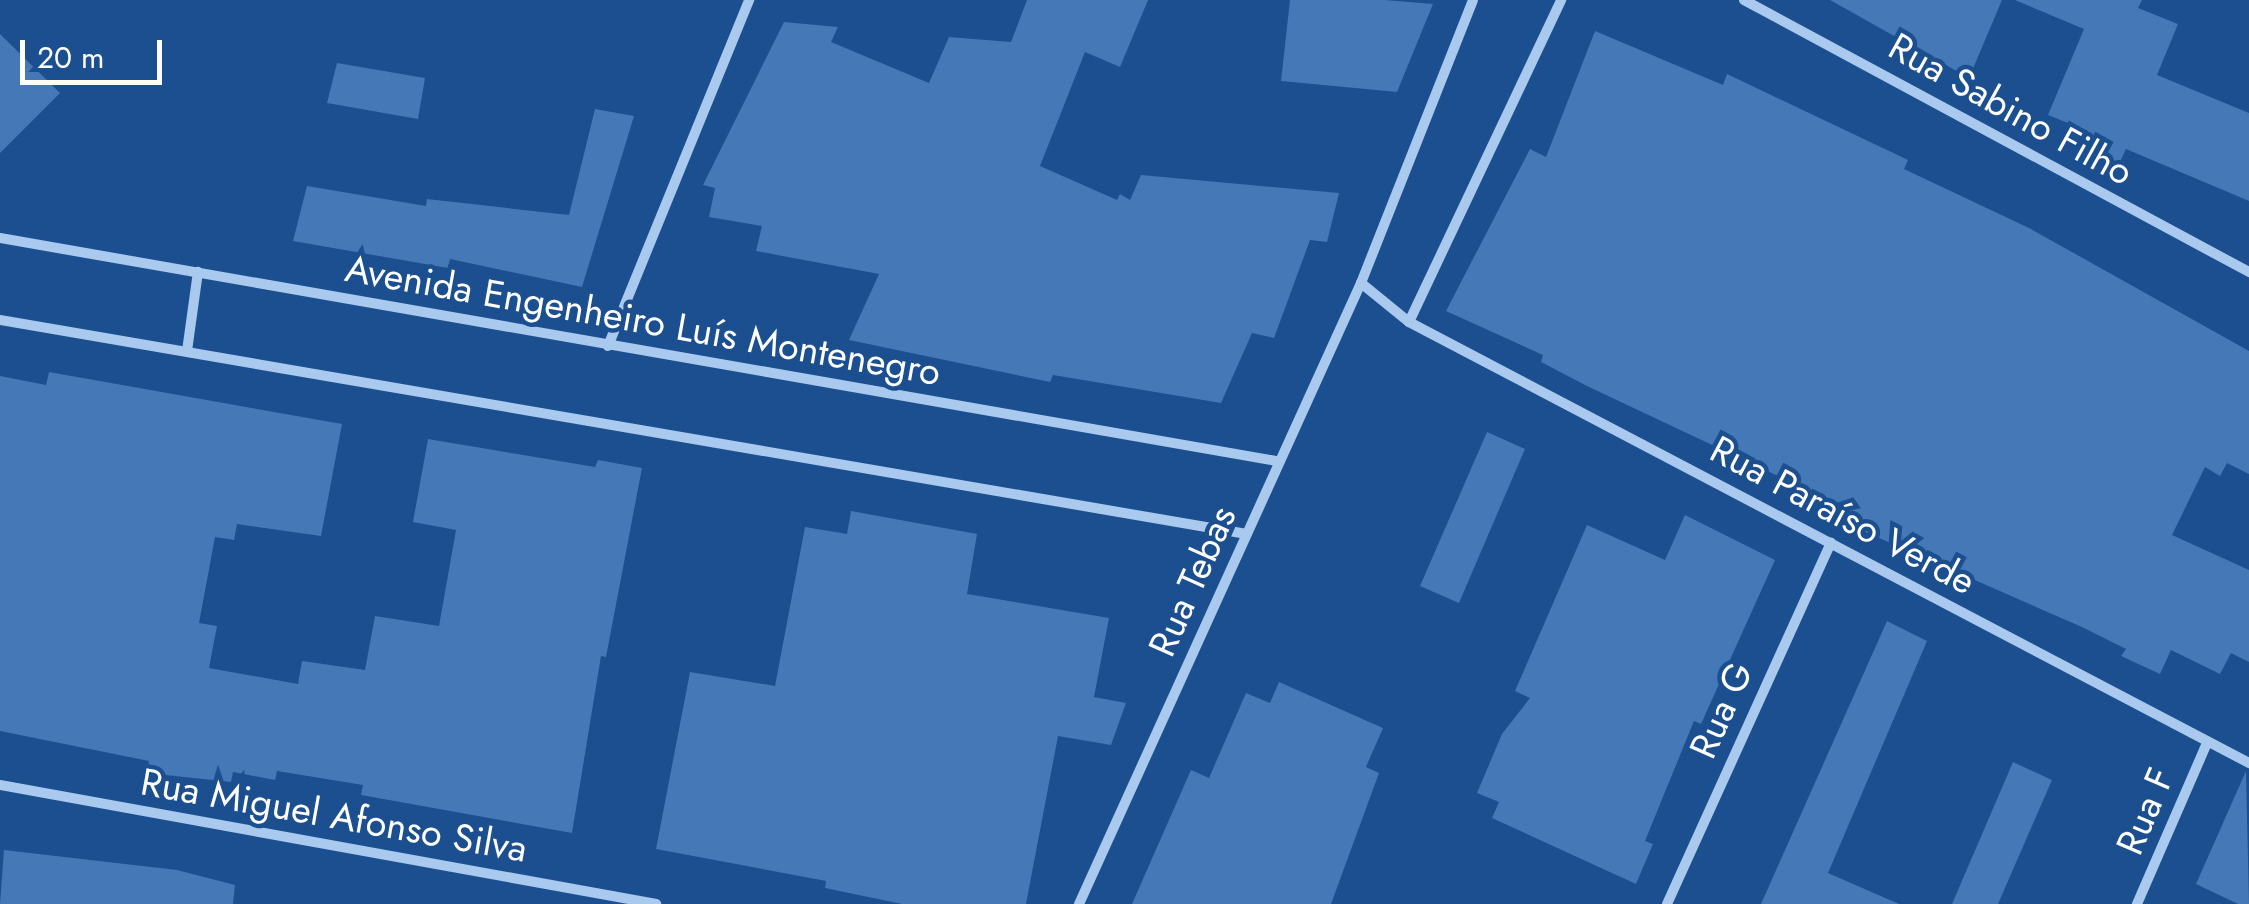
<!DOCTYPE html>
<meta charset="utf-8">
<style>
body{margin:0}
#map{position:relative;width:2249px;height:904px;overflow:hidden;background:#1b4f8f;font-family:Jost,sans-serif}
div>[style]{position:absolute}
.building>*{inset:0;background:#4478b7}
.street>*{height:10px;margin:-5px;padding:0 5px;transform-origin:5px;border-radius:5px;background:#a9c9ee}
span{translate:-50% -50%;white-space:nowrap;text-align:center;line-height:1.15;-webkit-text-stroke:9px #1b4f8f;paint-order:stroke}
.street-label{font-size:38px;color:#fff}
.scale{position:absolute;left:20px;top:40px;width:142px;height:45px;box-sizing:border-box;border:5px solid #fff;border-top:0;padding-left:12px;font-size:30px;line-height:35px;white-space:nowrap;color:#fff;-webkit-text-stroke:8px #1b4f8f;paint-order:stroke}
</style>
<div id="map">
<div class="building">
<i style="clip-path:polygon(1027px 0,1148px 0,1120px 67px,1085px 52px,1040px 166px,1117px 200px,1120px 194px,1130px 200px,1141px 175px,1339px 193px,1327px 242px,1310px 240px,1274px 338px,1252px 333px,1221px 403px,1053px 375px,1050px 382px,849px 340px,879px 274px,756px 251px,762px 226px,709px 217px,715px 188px,703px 185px,784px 22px,838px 27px,831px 42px,929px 83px,949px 37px,1011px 42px)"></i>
<i style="clip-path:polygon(1290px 0,1385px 0,1433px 4px,1397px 92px,1281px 81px)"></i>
<i style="clip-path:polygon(1830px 0,2002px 0,1969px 78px)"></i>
<i style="clip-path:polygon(2015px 0,2142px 0,2138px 8px,2178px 24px,2157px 75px,2249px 113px,2249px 201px,2126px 149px,2118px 166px,2081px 145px,2088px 131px,2048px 115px,2084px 29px)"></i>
<i style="clip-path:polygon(1595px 31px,1723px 85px,1727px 74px,1908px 160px,1904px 169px,2029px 228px,2249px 351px,2249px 474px,2227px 463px,2220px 476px,2205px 467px,2172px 535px,2249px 570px,2249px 662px,2231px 653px,2220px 674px,2171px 650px,2160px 674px,2121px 656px,2126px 649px,2084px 628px,1813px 509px,1820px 496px,1587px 386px,1541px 362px,1543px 355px,1446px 311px,1530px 149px,1546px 157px)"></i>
<i style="clip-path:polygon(0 34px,60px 93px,0 153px)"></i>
<i style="clip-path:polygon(337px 63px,425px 78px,418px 119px,327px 103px)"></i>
<i style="clip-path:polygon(595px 109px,634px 116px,582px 287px,450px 259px,448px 268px,293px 241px,307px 186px,426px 206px,427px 199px,569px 215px)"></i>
<i style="clip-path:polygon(49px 372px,342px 424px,321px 536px,237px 524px,234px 540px,215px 537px,199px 623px,217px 626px,209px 668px,298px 684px,302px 661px,365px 670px,375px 616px,439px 626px,456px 530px,413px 522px,428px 439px,595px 467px,598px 460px,642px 468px,606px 657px,601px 656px,572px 833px,361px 795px,363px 785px,277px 771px,275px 780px,233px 772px,231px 782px,147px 773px,149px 761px,0 731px,0 376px,46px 385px)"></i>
<i style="clip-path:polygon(1487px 432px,1525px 449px,1459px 603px,1420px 586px)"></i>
<i style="clip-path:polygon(851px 511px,977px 534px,967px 594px,1109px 618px,1094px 697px,1126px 703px,1111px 745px,1058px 736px,1026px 904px,902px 904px,825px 888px,826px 881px,656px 849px,690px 672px,775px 686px,805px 527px,847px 534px)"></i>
<i style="clip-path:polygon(1685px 515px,1775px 560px,1701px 724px,1694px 721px,1645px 841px,1653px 844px,1636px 884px,1492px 818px,1499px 802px,1477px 793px,1502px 734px,1530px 698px,1515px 691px,1587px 525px,1665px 560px)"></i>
<i style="clip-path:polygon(1887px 621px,1927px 641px,1828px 873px,1899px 904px,1761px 904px)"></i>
<i style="clip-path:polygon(1279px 682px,1383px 728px,1366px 767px,1379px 773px,1331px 904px,1132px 904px,1191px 770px,1209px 778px,1246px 693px,1270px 703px)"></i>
<i style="clip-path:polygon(2013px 762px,2052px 780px,1998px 904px,1952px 904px)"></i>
<i style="clip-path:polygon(2246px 771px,2249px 904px,2238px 904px,2196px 884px)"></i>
<i style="clip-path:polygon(4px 850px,177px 870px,235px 885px,233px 904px,0 904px)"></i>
</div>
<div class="street">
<i style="left:1744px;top:0;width:574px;rotate:28.31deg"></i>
<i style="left:0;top:238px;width:1295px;rotate:9.91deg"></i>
<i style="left:1361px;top:283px;width:62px;rotate:39.1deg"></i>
<i style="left:1409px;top:322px;width:949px;rotate:27.7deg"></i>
<i style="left:0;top:320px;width:1265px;rotate:9.74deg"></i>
<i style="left:1409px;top:322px;width:356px;rotate:-64.7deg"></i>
<i style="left:608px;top:346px;width:374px;rotate:-67.8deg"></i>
<i style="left:187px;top:351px;width:80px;rotate:-82.1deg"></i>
<i style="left:0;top:785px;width:667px;rotate:10.28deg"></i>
<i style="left:1079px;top:904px;width:682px;rotate:-65.58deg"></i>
<i style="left:1361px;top:283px;width:304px;rotate:-68.4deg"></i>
<i style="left:1667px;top:904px;width:397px;rotate:-65.6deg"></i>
<i style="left:2137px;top:904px;width:176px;rotate:-66.5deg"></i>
</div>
<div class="street-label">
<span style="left:2011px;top:109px;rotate:29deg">Rua Sabino Filho</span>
<span style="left:643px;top:320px;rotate:10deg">Avenida Engenheiro Luís Montenegro</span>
<span style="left:1843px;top:515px;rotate:28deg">Rua Paraíso Verde</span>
<span style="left:1192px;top:581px;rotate:-66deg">Rua Tebas</span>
<span style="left:1721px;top:710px;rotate:-66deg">Rua G</span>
<span style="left:2145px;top:811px;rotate:-67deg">Rua F</span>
<span style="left:334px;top:815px;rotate:10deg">Rua Miguel Afonso Silva</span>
</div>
<div class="scale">20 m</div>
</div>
